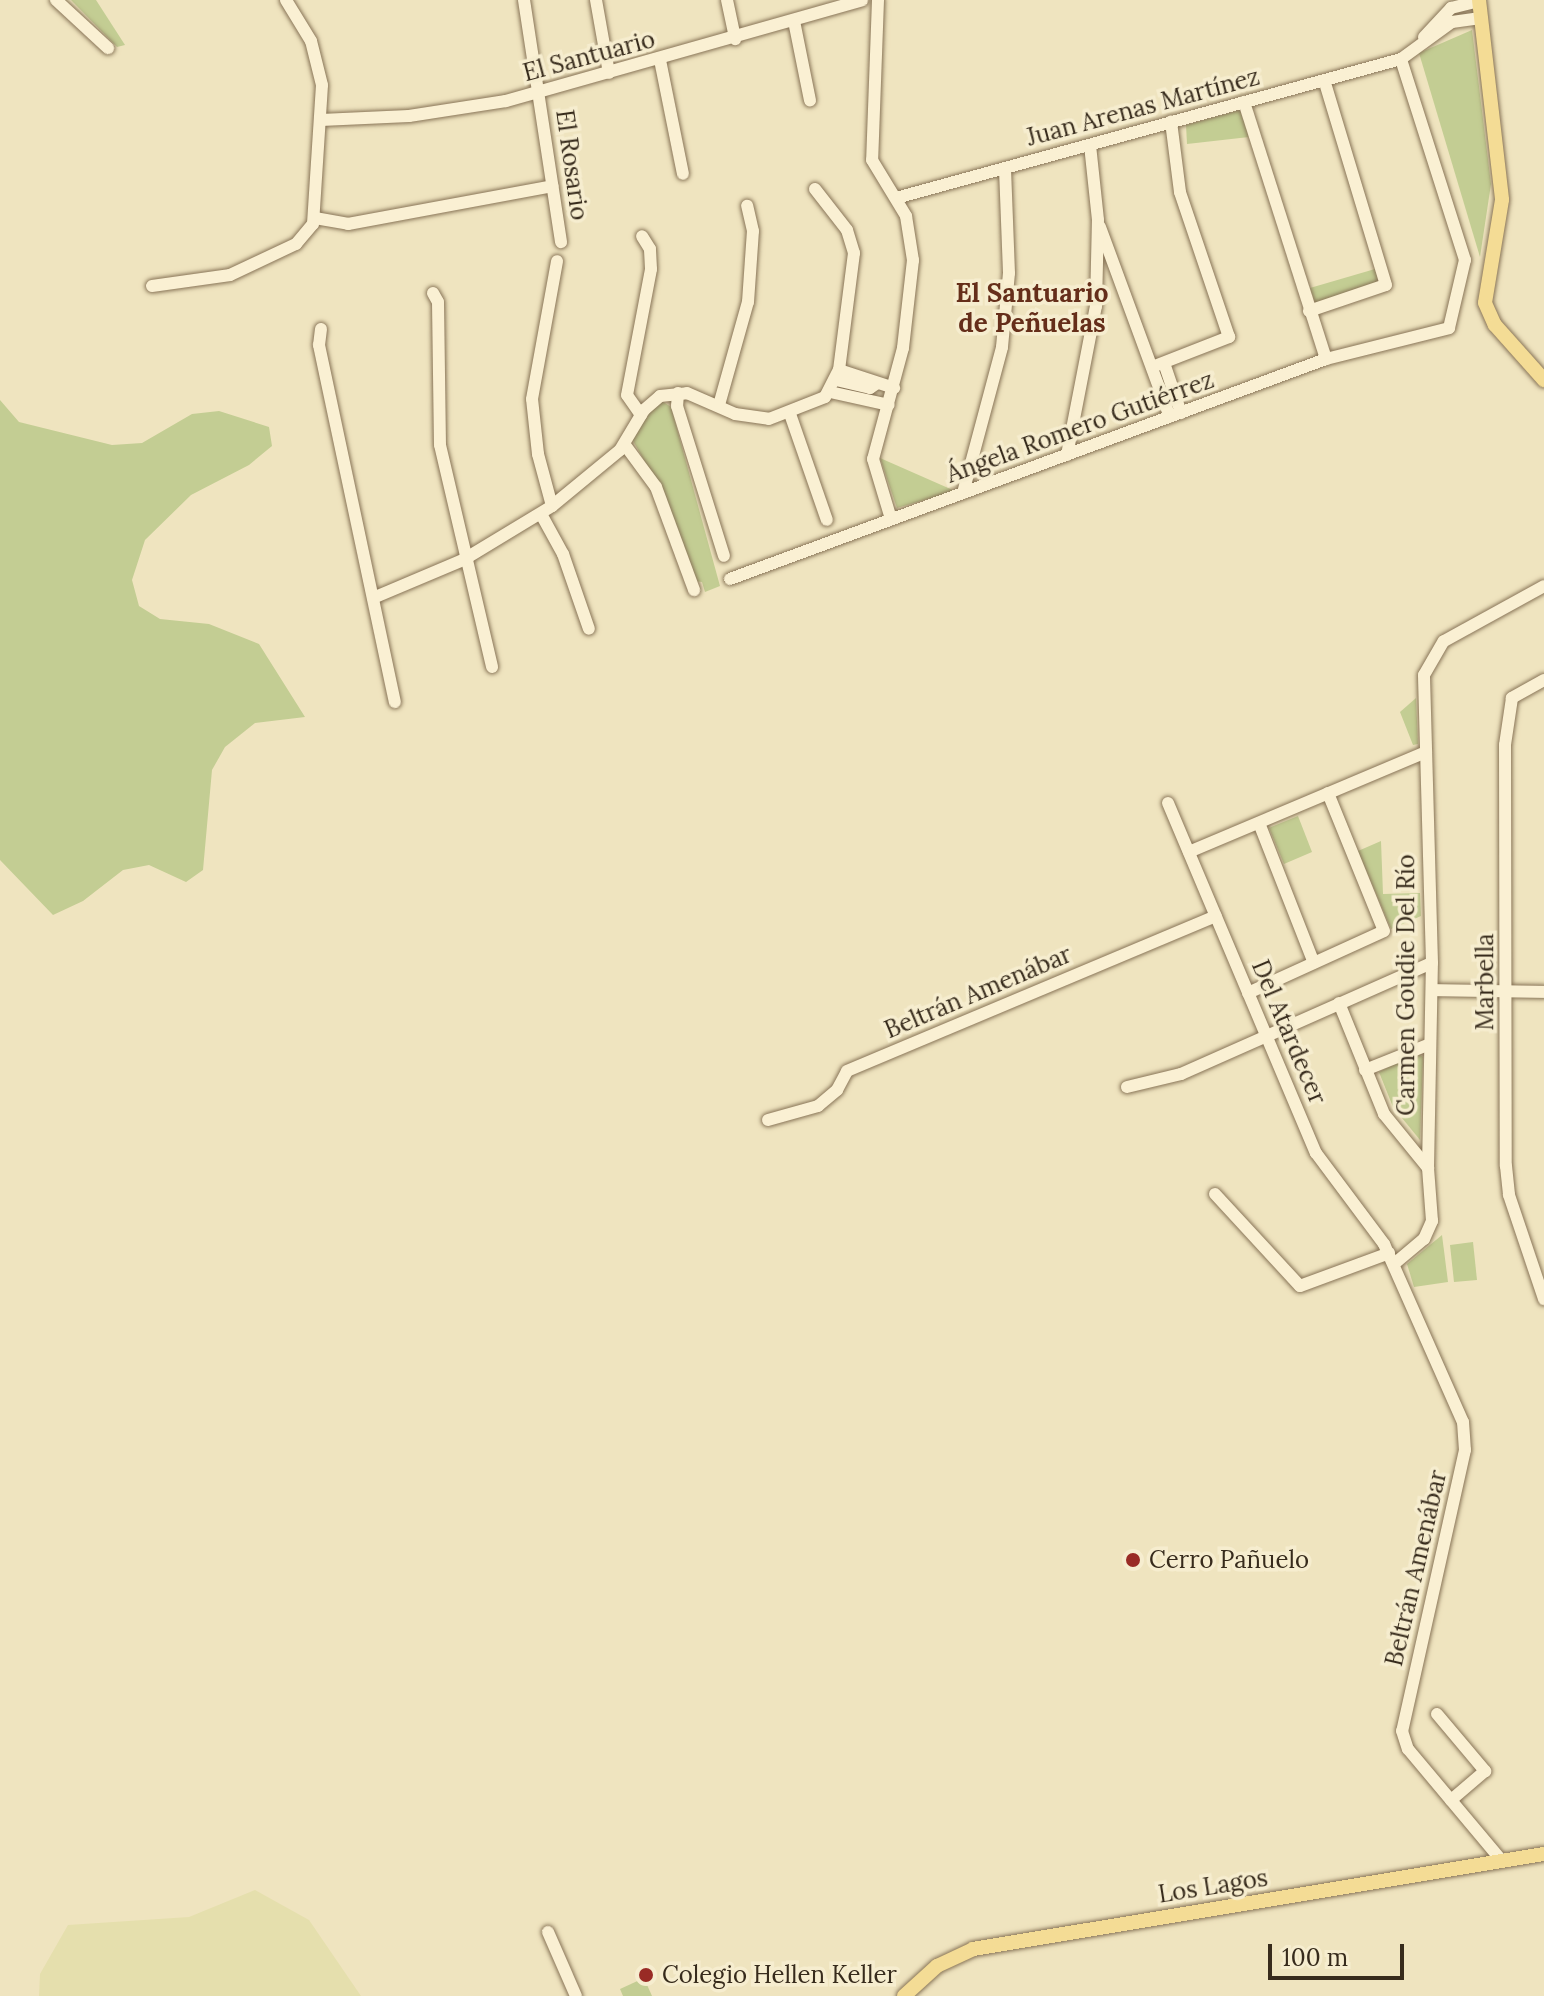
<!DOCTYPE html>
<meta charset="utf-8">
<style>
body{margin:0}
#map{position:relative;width:1544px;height:1996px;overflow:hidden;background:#efe4bf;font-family:Lora,serif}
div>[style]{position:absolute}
.farmland>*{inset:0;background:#e5dfad}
.green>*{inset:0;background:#c3cd93}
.roads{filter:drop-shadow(0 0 2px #887457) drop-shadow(0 0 2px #887457)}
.minor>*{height:12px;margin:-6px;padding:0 6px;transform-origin:6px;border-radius:6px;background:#faf0d3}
.major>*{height:14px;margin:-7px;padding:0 7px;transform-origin:7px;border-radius:7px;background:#f4dc95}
.dots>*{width:22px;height:22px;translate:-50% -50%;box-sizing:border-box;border:4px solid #f6edcf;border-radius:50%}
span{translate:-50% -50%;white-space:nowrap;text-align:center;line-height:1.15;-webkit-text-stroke:7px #f6edcf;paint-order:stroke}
.street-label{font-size:24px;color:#372b1c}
.poi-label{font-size:24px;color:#372b1c}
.left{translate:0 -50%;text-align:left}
.neighbourhood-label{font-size:26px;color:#652e1a;font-weight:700}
.scale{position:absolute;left:1268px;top:1944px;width:136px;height:36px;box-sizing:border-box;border:4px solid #372b1c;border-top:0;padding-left:10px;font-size:24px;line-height:28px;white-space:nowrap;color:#372b1c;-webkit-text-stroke:6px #f6edcf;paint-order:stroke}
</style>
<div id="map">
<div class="farmland">
<i style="clip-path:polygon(255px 1890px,309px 1920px,361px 1996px,39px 1996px,40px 1974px,68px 1925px,189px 1917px)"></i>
</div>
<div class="green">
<i style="clip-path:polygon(71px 0,96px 0,125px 45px,117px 47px)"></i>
<i style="clip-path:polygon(1472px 30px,1491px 184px,1480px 257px,1419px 53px)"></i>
<i style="clip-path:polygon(1240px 110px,1249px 137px,1187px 144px,1186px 125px)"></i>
<i style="clip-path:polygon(1375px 269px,1379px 283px,1315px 303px,1310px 288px)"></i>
<i style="clip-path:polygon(0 400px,19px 422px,112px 445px,142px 443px,192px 414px,219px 411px,269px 427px,272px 446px,249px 465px,191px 495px,145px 540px,132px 580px,139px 606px,160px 619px,209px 624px,259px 644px,305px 717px,255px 723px,225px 747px,212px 770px,203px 870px,186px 882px,149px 865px,123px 870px,83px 901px,53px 915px,0 860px)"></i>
<i style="clip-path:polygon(662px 401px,671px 407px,720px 586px,705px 592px,702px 582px,693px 581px,666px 499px,632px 439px,645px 415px)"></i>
<i style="clip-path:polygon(880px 458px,955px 491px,897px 508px)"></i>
<i style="clip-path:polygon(1416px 698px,1418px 744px,1413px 745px,1400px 712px)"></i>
<i style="clip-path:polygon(1298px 816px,1312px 852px,1284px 864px,1269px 828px)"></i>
<i style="clip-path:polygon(1381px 841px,1383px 894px,1420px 893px,1421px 916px,1391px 929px,1358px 851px)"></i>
<i style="clip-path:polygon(1417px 1053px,1423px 1057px,1420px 1140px,1393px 1107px,1379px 1072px)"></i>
<i style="clip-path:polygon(1442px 1235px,1448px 1282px,1414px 1287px,1407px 1264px)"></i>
<i style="clip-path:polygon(1473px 1242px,1477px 1280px,1454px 1282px,1450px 1245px)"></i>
<i style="clip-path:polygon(644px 1978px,652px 1996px,623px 1996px,620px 1989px)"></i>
</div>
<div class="roads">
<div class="minor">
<i style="left:56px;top:0;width:71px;rotate:42.7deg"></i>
<i style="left:524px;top:0;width:245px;rotate:81.3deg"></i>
<i style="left:596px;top:0;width:74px;rotate:79.9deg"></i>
<i style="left:727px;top:0;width:40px;rotate:78deg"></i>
<i style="left:878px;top:0;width:160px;rotate:92.1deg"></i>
<i style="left:872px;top:160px;width:66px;rotate:58.7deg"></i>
<i style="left:906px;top:216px;width:45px;rotate:81deg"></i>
<i style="left:913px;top:260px;width:89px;rotate:96.5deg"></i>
<i style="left:903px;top:348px;width:115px;rotate:105.1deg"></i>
<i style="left:873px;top:459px;width:63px;rotate:73.3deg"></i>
<i style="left:794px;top:21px;width:81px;rotate:78.6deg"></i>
<i style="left:1424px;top:37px;width:40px;rotate:-47deg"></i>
<i style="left:1451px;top:8px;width:29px;rotate:-14deg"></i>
<i style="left:660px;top:60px;width:116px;rotate:78.6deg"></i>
<i style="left:1244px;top:102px;width:270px;rotate:72.3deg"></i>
<i style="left:321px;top:120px;width:88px;rotate:-2.6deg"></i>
<i style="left:409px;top:116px;width:98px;rotate:-8.8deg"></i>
<i style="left:506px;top:101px;width:370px;rotate:-15.8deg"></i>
<i style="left:896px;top:198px;width:524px;rotate:-15.39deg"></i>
<i style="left:1401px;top:59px;width:63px;rotate:-36deg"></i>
<i style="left:1452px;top:22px;width:29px;rotate:-8deg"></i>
<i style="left:315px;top:218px;width:34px;rotate:10deg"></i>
<i style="left:348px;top:224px;width:208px;rotate:-10.5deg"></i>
<i style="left:1100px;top:227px;width:202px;rotate:69.8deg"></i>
<i style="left:152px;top:286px;width:79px;rotate:-8deg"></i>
<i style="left:230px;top:275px;width:73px;rotate:-25.2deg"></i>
<i style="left:296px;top:244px;width:26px;rotate:-50deg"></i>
<i style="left:313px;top:224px;width:139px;rotate:-86.3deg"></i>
<i style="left:322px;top:85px;width:45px;rotate:-104deg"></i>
<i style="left:311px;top:41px;width:48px;rotate:-121.4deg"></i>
<i style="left:433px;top:293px;width:10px;rotate:61deg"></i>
<i style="left:438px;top:302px;width:143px;rotate:89.2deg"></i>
<i style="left:440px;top:445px;width:228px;rotate:76.8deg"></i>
<i style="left:1309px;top:311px;width:81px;rotate:-18.7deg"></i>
<i style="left:1386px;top:285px;width:214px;rotate:-106.8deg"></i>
<i style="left:321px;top:329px;width:16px;rotate:97deg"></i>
<i style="left:319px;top:345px;width:365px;rotate:78deg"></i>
<i style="left:1164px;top:363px;width:53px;rotate:71.2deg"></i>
<i style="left:1152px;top:367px;width:83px;rotate:-21.3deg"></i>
<i style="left:1229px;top:337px;width:153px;rotate:-108.7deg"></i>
<i style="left:1180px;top:192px;width:71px;rotate:-97.3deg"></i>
<i style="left:839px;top:370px;width:58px;rotate:18.1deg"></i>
<i style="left:836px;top:380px;width:35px;rotate:13deg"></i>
<i style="left:870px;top:388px;width:7px;rotate:-34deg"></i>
<i style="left:830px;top:392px;width:60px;rotate:12.4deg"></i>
<i style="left:678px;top:393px;width:13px;rotate:94deg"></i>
<i style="left:677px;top:406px;width:157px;rotate:72.6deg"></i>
<i style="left:719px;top:405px;width:107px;rotate:-74.3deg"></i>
<i style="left:748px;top:302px;width:71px;rotate:-86deg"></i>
<i style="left:753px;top:231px;width:26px;rotate:-103deg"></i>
<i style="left:790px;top:414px;width:112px;rotate:70.8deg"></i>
<i style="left:641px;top:415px;width:24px;rotate:-125deg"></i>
<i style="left:627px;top:395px;width:128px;rotate:-79.2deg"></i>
<i style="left:651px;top:269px;width:20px;rotate:-93deg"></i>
<i style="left:650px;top:249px;width:15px;rotate:-122deg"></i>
<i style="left:625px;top:445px;width:52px;rotate:53.6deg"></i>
<i style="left:656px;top:487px;width:110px;rotate:69.7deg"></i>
<i style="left:1067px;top:455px;width:152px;rotate:-79deg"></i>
<i style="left:1096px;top:306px;width:86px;rotate:-88.7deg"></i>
<i style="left:1098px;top:220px;width:75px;rotate:-96.1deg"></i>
<i style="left:963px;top:493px;width:151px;rotate:-75deg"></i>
<i style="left:1002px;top:347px;width:74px;rotate:-84.6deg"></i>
<i style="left:1009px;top:273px;width:105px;rotate:-92.2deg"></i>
<i style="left:552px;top:506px;width:54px;rotate:-105.1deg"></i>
<i style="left:538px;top:454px;width:55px;rotate:-96.2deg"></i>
<i style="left:532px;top:399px;width:140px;rotate:-79.7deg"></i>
<i style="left:541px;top:514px;width:46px;rotate:61.2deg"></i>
<i style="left:563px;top:554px;width:79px;rotate:70.9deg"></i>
<i style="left:730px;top:579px;width:635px;rotate:-20.26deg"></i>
<i style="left:1326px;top:359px;width:127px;rotate:-14.1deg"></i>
<i style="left:1449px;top:328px;width:70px;rotate:-76.8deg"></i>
<i style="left:1465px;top:260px;width:211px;rotate:-107.7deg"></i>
<i style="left:373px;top:598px;width:98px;rotate:-22.9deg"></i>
<i style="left:463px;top:560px;width:104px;rotate:-31.2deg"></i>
<i style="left:552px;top:506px;width:88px;rotate:-39.5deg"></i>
<i style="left:620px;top:450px;width:47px;rotate:-59deg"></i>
<i style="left:644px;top:410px;width:21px;rotate:-41deg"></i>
<i style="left:660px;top:396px;width:27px;rotate:-6deg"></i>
<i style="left:687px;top:393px;width:52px;rotate:23.6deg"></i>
<i style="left:735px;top:414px;width:34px;rotate:8deg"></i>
<i style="left:769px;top:419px;width:60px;rotate:-21.4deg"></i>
<i style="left:825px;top:397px;width:30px;rotate:-63deg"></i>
<i style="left:839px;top:370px;width:118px;rotate:-82.7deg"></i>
<i style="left:854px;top:253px;width:24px;rotate:-107deg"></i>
<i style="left:847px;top:230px;width:52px;rotate:-128deg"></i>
<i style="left:1544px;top:680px;width:37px;rotate:151deg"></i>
<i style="left:1512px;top:698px;width:48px;rotate:98.5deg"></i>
<i style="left:1505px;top:745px;width:421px;rotate:89.9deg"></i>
<i style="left:1506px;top:1166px;width:29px;rotate:84deg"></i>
<i style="left:1509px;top:1195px;width:110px;rotate:71.4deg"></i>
<i style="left:1168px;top:803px;width:380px;rotate:67.1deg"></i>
<i style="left:1316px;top:1153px;width:114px;rotate:53.2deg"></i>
<i style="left:1384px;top:1244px;width:195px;rotate:66.1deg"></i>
<i style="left:1463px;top:1422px;width:28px;rotate:86deg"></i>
<i style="left:1465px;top:1450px;width:288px;rotate:102.6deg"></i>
<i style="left:1402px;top:1731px;width:19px;rotate:72deg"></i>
<i style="left:1408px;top:1749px;width:146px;rotate:50deg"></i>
<i style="left:1259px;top:823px;width:150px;rotate:68.6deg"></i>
<i style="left:1189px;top:852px;width:257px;rotate:-22.9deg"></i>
<i style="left:1432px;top:990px;width:112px;rotate:1deg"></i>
<i style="left:1248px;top:993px;width:149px;rotate:-24.5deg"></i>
<i style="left:1384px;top:931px;width:149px;rotate:-112.1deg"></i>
<i style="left:1339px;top:1003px;width:120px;rotate:67.9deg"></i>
<i style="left:1384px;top:1114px;width:70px;rotate:50.8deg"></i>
<i style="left:1365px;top:1070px;width:70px;rotate:-21.8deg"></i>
<i style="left:1127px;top:1087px;width:56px;rotate:-13.5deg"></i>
<i style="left:1181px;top:1074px;width:274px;rotate:-23.9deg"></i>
<i style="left:768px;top:1120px;width:52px;rotate:-15.6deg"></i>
<i style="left:818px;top:1106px;width:25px;rotate:-40deg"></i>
<i style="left:837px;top:1090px;width:21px;rotate:-62deg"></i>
<i style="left:847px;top:1071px;width:400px;rotate:-22.8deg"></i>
<i style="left:1215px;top:1194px;width:125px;rotate:47.3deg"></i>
<i style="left:1300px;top:1286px;width:95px;rotate:-20.3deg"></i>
<i style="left:1394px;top:1264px;width:39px;rotate:-40deg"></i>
<i style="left:1424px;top:1239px;width:20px;rotate:-66deg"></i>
<i style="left:1432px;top:1221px;width:53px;rotate:-94.3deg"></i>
<i style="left:1428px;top:1168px;width:205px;rotate:-88.9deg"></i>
<i style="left:1432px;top:963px;width:288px;rotate:-91.6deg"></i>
<i style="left:1424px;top:675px;width:39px;rotate:-60deg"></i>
<i style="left:1444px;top:641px;width:114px;rotate:-28.8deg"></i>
<i style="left:1437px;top:1714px;width:75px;rotate:49.9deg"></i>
<i style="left:1485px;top:1771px;width:45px;rotate:139.5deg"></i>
<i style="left:548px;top:1932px;width:70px;rotate:66.4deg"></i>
</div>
<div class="major">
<i style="left:1479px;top:0;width:201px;rotate:83.4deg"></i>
<i style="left:1502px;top:200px;width:104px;rotate:99.4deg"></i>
<i style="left:1485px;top:303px;width:24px;rotate:66deg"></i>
<i style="left:1495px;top:325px;width:74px;rotate:48.3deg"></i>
<i style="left:904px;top:1996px;width:45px;rotate:-42.3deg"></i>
<i style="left:937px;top:1966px;width:40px;rotate:-25deg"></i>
<i style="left:973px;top:1949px;width:579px;rotate:-9.45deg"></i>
</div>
</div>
<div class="dots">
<i style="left:1133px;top:1560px;background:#992b25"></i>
<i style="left:646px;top:1975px;background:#992b25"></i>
</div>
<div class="street-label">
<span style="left:589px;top:56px;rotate:-15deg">El Santuario</span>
<span style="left:1143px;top:107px;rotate:-15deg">Juan Arenas Martínez</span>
<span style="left:572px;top:165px;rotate:82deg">El Rosario</span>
<span style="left:1080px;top:427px;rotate:-20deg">Ángela Romero Gutiérrez</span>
<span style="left:1485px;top:982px;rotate:-90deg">Marbella</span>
<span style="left:1406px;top:985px;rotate:-90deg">Carmen Goudie Del Río</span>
<span style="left:978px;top:992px;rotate:-23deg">Beltrán Amenábar</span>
<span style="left:1289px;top:1032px;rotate:67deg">Del Atardecer</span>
<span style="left:1416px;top:1568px;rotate:-77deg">Beltrán Amenábar</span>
<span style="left:1213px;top:1886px;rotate:-9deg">Los Lagos</span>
</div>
<div class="poi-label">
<span class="left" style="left:1149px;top:1560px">Cerro Pañuelo</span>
<span class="left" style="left:662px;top:1975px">Colegio Hellen Keller</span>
</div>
<div class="neighbourhood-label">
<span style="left:1032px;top:308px">El Santuario<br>de Peñuelas</span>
</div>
<div class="scale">100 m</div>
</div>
